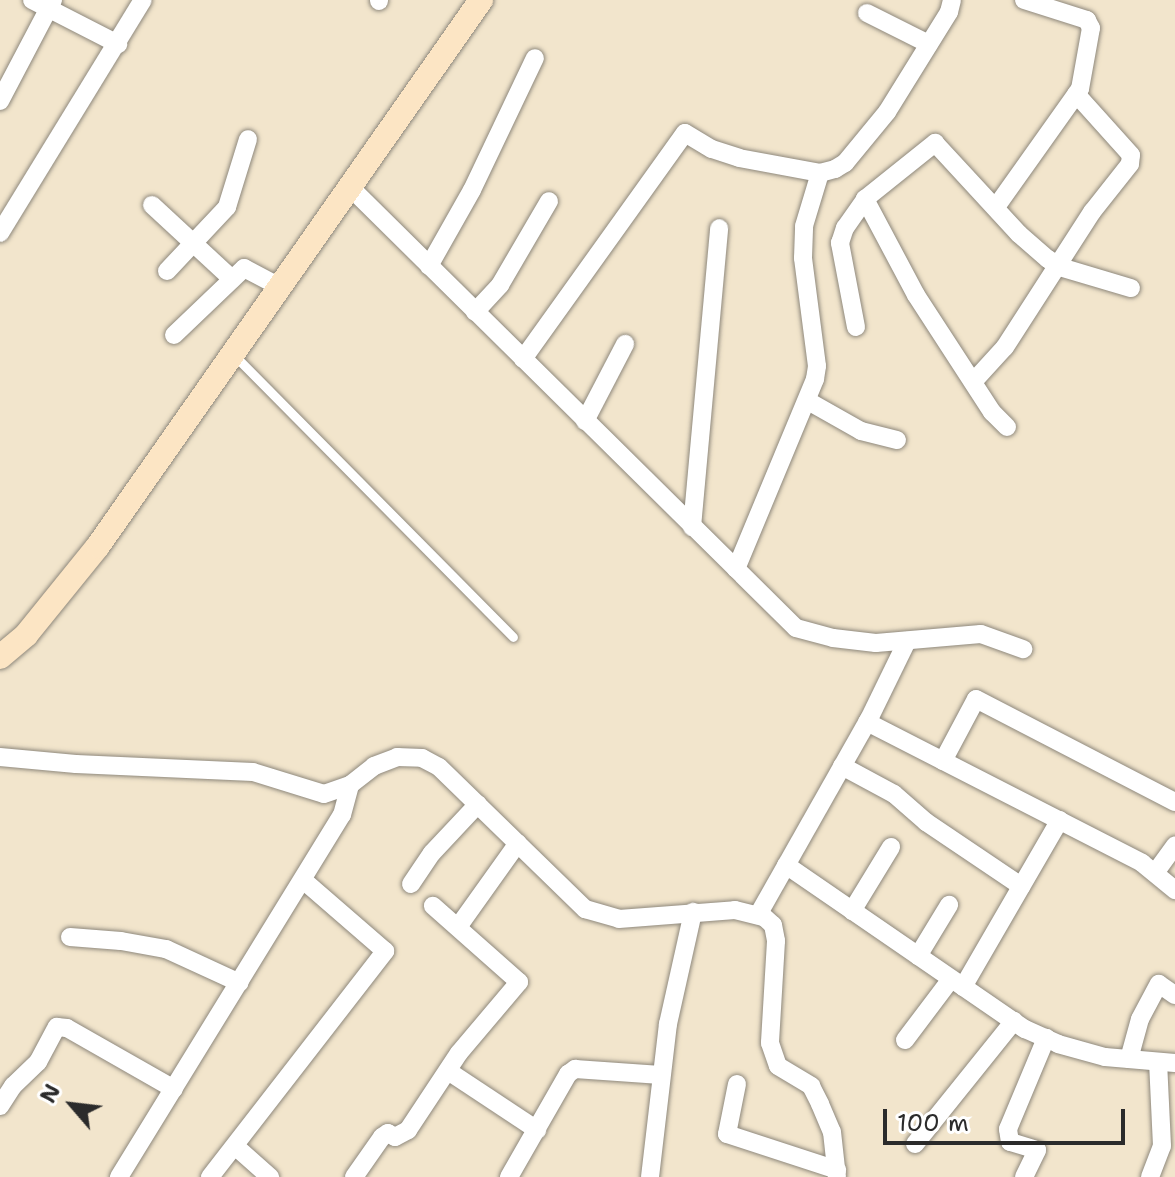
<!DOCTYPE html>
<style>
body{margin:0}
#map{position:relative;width:1175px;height:1177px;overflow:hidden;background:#f2e5cc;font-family:"Shantell Sans",sans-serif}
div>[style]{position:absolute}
.roads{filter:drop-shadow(0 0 2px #8e887c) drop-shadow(0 0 2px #8e887c)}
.lane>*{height:9px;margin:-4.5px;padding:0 4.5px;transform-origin:4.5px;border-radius:4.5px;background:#fff}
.street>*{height:18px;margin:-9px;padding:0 9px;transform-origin:9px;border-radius:9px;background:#fff}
.secondary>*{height:24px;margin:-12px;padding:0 12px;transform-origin:12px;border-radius:12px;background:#fce5c4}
span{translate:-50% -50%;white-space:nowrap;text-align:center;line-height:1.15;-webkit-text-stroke:6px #fff;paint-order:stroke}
.north{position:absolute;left:32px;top:1065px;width:80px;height:80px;-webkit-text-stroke:6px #fff;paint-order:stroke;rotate:298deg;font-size:22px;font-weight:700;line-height:32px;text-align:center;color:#2b2b2b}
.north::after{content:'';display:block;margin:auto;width:28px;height:36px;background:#2b2b2b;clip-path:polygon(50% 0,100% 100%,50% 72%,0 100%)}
.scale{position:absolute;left:883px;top:1109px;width:242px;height:36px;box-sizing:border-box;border:4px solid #2b2b2b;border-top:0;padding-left:10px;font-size:24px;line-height:28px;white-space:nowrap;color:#2b2b2b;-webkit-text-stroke:6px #fff;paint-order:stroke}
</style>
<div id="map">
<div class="roads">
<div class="lane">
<i style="left:233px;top:354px;width:398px;rotate:45.3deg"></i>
</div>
<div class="street">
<i style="left:32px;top:0;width:97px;rotate:27.1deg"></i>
<i style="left:379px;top:1px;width:1px;rotate:-90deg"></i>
<i style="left:867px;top:13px;width:69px;rotate:26.6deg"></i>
<i style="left:0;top:101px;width:114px;rotate:-62.3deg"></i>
<i style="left:350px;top:187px;width:627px;rotate:44.68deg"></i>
<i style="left:796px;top:628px;width:38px;rotate:15deg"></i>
<i style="left:833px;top:638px;width:43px;rotate:6.6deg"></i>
<i style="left:876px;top:643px;width:105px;rotate:-4.9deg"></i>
<i style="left:981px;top:634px;width:45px;rotate:19.7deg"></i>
<i style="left:152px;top:205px;width:109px;rotate:42.8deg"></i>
<i style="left:996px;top:207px;width:145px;rotate:-54.6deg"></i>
<i style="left:1080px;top:89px;width:62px;rotate:-79.8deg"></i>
<i style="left:1091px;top:28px;width:9px;rotate:-117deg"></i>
<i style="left:1087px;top:20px;width:66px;rotate:-162.4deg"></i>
<i style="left:0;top:233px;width:273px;rotate:-58.5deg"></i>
<i style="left:429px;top:266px;width:87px;rotate:-60.5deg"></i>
<i style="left:472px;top:190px;width:146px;rotate:-64.5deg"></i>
<i style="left:167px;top:271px;width:88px;rotate:-46.8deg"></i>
<i style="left:227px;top:207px;width:71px;rotate:-72.8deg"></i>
<i style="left:475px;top:312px;width:37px;rotate:-47deg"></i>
<i style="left:500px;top:285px;width:97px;rotate:-59.7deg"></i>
<i style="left:856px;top:327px;width:86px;rotate:-100.8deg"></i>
<i style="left:840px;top:243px;width:16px;rotate:-72deg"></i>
<i style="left:845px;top:228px;width:35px;rotate:-55deg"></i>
<i style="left:174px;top:335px;width:97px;rotate:-43.7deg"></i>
<i style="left:244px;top:268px;width:41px;rotate:27.8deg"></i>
<i style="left:523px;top:359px;width:278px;rotate:-54.4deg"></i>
<i style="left:685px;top:133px;width:31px;rotate:31deg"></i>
<i style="left:712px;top:149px;width:28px;rotate:18deg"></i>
<i style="left:739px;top:158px;width:82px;rotate:10.5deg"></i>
<i style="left:820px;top:173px;width:16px;rotate:-15deg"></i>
<i style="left:835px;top:169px;width:12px;rotate:-31deg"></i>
<i style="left:845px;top:163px;width:66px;rotate:-50.5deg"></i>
<i style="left:887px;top:112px;width:118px;rotate:-58.2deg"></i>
<i style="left:949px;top:12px;width:12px;rotate:-76deg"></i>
<i style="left:973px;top:382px;width:47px;rotate:-47.6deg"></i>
<i style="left:1005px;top:347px;width:161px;rotate:-57.2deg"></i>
<i style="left:1092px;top:212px;width:61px;rotate:-51.6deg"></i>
<i style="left:1130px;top:164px;width:9px;rotate:-84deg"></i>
<i style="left:1131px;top:155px;width:82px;rotate:-132deg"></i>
<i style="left:808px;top:401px;width:61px;rotate:29.5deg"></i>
<i style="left:861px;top:431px;width:37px;rotate:14deg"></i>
<i style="left:585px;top:421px;width:87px;rotate:-62.5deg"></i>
<i style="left:1007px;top:427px;width:21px;rotate:-135deg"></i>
<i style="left:992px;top:412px;width:140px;rotate:-123deg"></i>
<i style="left:916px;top:295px;width:109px;rotate:-118deg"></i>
<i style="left:865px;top:199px;width:90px;rotate:-38.7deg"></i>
<i style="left:935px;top:143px;width:124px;rotate:47.3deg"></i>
<i style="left:1019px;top:234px;width:38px;rotate:41deg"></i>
<i style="left:1048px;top:259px;width:14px;rotate:34deg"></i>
<i style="left:1060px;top:267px;width:74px;rotate:16.5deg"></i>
<i style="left:692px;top:527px;width:300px;rotate:-84.8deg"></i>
<i style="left:736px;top:569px;width:206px;rotate:-67.4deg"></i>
<i style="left:815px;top:379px;width:13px;rotate:-81deg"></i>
<i style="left:817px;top:366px;width:109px;rotate:-97.4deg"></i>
<i style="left:803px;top:258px;width:32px;rotate:-88deg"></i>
<i style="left:804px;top:226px;width:55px;rotate:-73.2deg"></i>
<i style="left:867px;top:722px;width:309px;rotate:27.1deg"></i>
<i style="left:1142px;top:863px;width:43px;rotate:39.3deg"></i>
<i style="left:0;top:757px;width:76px;rotate:5.3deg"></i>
<i style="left:76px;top:764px;width:177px;rotate:2.6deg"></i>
<i style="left:253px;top:772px;width:74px;rotate:17.2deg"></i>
<i style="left:324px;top:794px;width:28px;rotate:-19deg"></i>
<i style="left:350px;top:785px;width:31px;rotate:-38deg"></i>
<i style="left:374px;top:766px;width:25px;rotate:-21deg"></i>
<i style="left:397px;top:757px;width:25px;rotate:2deg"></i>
<i style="left:422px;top:758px;width:19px;rotate:28deg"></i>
<i style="left:439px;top:767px;width:204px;rotate:44.2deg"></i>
<i style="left:585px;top:909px;width:35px;rotate:16deg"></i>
<i style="left:619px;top:919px;width:116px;rotate:-4.4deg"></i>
<i style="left:735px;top:910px;width:30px;rotate:14deg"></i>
<i style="left:764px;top:917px;width:12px;rotate:42deg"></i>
<i style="left:773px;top:925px;width:16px;rotate:79deg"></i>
<i style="left:776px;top:941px;width:102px;rotate:93.4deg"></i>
<i style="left:770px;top:1043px;width:24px;rotate:71deg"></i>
<i style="left:778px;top:1066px;width:39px;rotate:31deg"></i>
<i style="left:811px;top:1086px;width:20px;rotate:63deg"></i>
<i style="left:820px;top:1104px;width:30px;rotate:67deg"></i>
<i style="left:832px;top:1132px;width:45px;rotate:83.7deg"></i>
<i style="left:943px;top:761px;width:70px;rotate:-62deg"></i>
<i style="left:976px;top:699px;width:224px;rotate:27.4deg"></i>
<i style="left:842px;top:766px;width:59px;rotate:28.3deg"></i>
<i style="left:894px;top:794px;width:43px;rotate:41.2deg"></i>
<i style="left:926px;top:822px;width:115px;rotate:34deg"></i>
<i style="left:786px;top:865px;width:290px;rotate:34.5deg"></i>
<i style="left:1025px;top:1029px;width:36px;rotate:24deg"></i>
<i style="left:1058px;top:1044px;width:49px;rotate:15.5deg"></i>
<i style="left:1105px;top:1057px;width:70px;rotate:4.9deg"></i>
<i style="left:1155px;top:873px;width:34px;rotate:-54deg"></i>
<i style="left:411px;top:884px;width:37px;rotate:-56deg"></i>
<i style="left:432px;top:853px;width:67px;rotate:-46.8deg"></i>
<i style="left:852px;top:911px;width:75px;rotate:-58.6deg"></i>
<i style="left:758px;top:915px;width:225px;rotate:-60.5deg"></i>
<i style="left:869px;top:719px;width:87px;rotate:-64deg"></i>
<i style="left:458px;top:927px;width:103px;rotate:-54.5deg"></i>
<i style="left:70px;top:937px;width:51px;rotate:4.5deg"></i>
<i style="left:121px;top:941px;width:46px;rotate:10.1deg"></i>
<i style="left:166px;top:949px;width:81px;rotate:24.7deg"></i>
<i style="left:918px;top:956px;width:60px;rotate:-58.7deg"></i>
<i style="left:963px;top:987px;width:193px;rotate:-59.9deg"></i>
<i style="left:905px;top:1040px;width:76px;rotate:-53deg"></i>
<i style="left:1129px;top:1059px;width:41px;rotate:-74.6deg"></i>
<i style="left:1140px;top:1019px;width:40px;rotate:-62deg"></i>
<i style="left:1159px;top:984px;width:19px;rotate:35deg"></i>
<i style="left:448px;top:1071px;width:107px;rotate:33.5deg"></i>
<i style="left:737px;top:1084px;width:51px;rotate:101.3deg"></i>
<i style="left:727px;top:1134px;width:116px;rotate:18.1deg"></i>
<i style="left:0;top:1106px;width:24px;rotate:-57deg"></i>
<i style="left:13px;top:1086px;width:35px;rotate:-44deg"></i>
<i style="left:38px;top:1062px;width:40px;rotate:-62deg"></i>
<i style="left:57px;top:1027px;width:10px;rotate:6deg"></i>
<i style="left:67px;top:1028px;width:123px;rotate:29.7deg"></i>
<i style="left:915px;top:1144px;width:158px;rotate:-51.2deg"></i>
<i style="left:235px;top:1146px;width:47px;rotate:41.5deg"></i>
<i style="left:119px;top:1177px;width:425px;rotate:-58.4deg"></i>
<i style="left:342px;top:815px;width:31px;rotate:-75deg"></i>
<i style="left:210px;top:1177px;width:286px;rotate:-52.2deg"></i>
<i style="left:385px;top:951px;width:108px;rotate:-139.1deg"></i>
<i style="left:354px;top:1177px;width:49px;rotate:-55deg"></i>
<i style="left:382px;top:1137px;width:7px;rotate:-34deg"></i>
<i style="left:388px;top:1133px;width:8px;rotate:30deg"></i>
<i style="left:395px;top:1137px;width:15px;rotate:-28deg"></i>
<i style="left:408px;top:1130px;width:92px;rotate:-56.5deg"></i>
<i style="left:459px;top:1053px;width:93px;rotate:-49.8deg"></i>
<i style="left:519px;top:982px;width:115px;rotate:-138.5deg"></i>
<i style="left:509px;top:1177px;width:119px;rotate:-60.2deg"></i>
<i style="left:568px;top:1074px;width:9px;rotate:-36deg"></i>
<i style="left:575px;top:1069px;width:86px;rotate:4deg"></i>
<i style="left:650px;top:1177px;width:154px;rotate:-83.3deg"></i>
<i style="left:668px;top:1024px;width:115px;rotate:-77.4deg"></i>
<i style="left:1024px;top:1177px;width:30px;rotate:-64deg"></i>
<i style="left:1037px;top:1150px;width:28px;rotate:-163deg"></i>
<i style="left:1010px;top:1142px;width:13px;rotate:-99deg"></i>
<i style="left:1008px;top:1129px;width:99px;rotate:-67.3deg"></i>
<i style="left:1150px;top:1177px;width:33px;rotate:-69deg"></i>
<i style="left:1162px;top:1146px;width:84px;rotate:-92.7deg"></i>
</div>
<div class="secondary">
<i style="left:0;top:657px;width:34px;rotate:-40deg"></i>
<i style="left:26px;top:635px;width:114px;rotate:-51deg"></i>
<i style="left:98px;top:546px;width:667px;rotate:-54.95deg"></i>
</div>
</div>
<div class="north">N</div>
<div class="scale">100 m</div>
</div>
